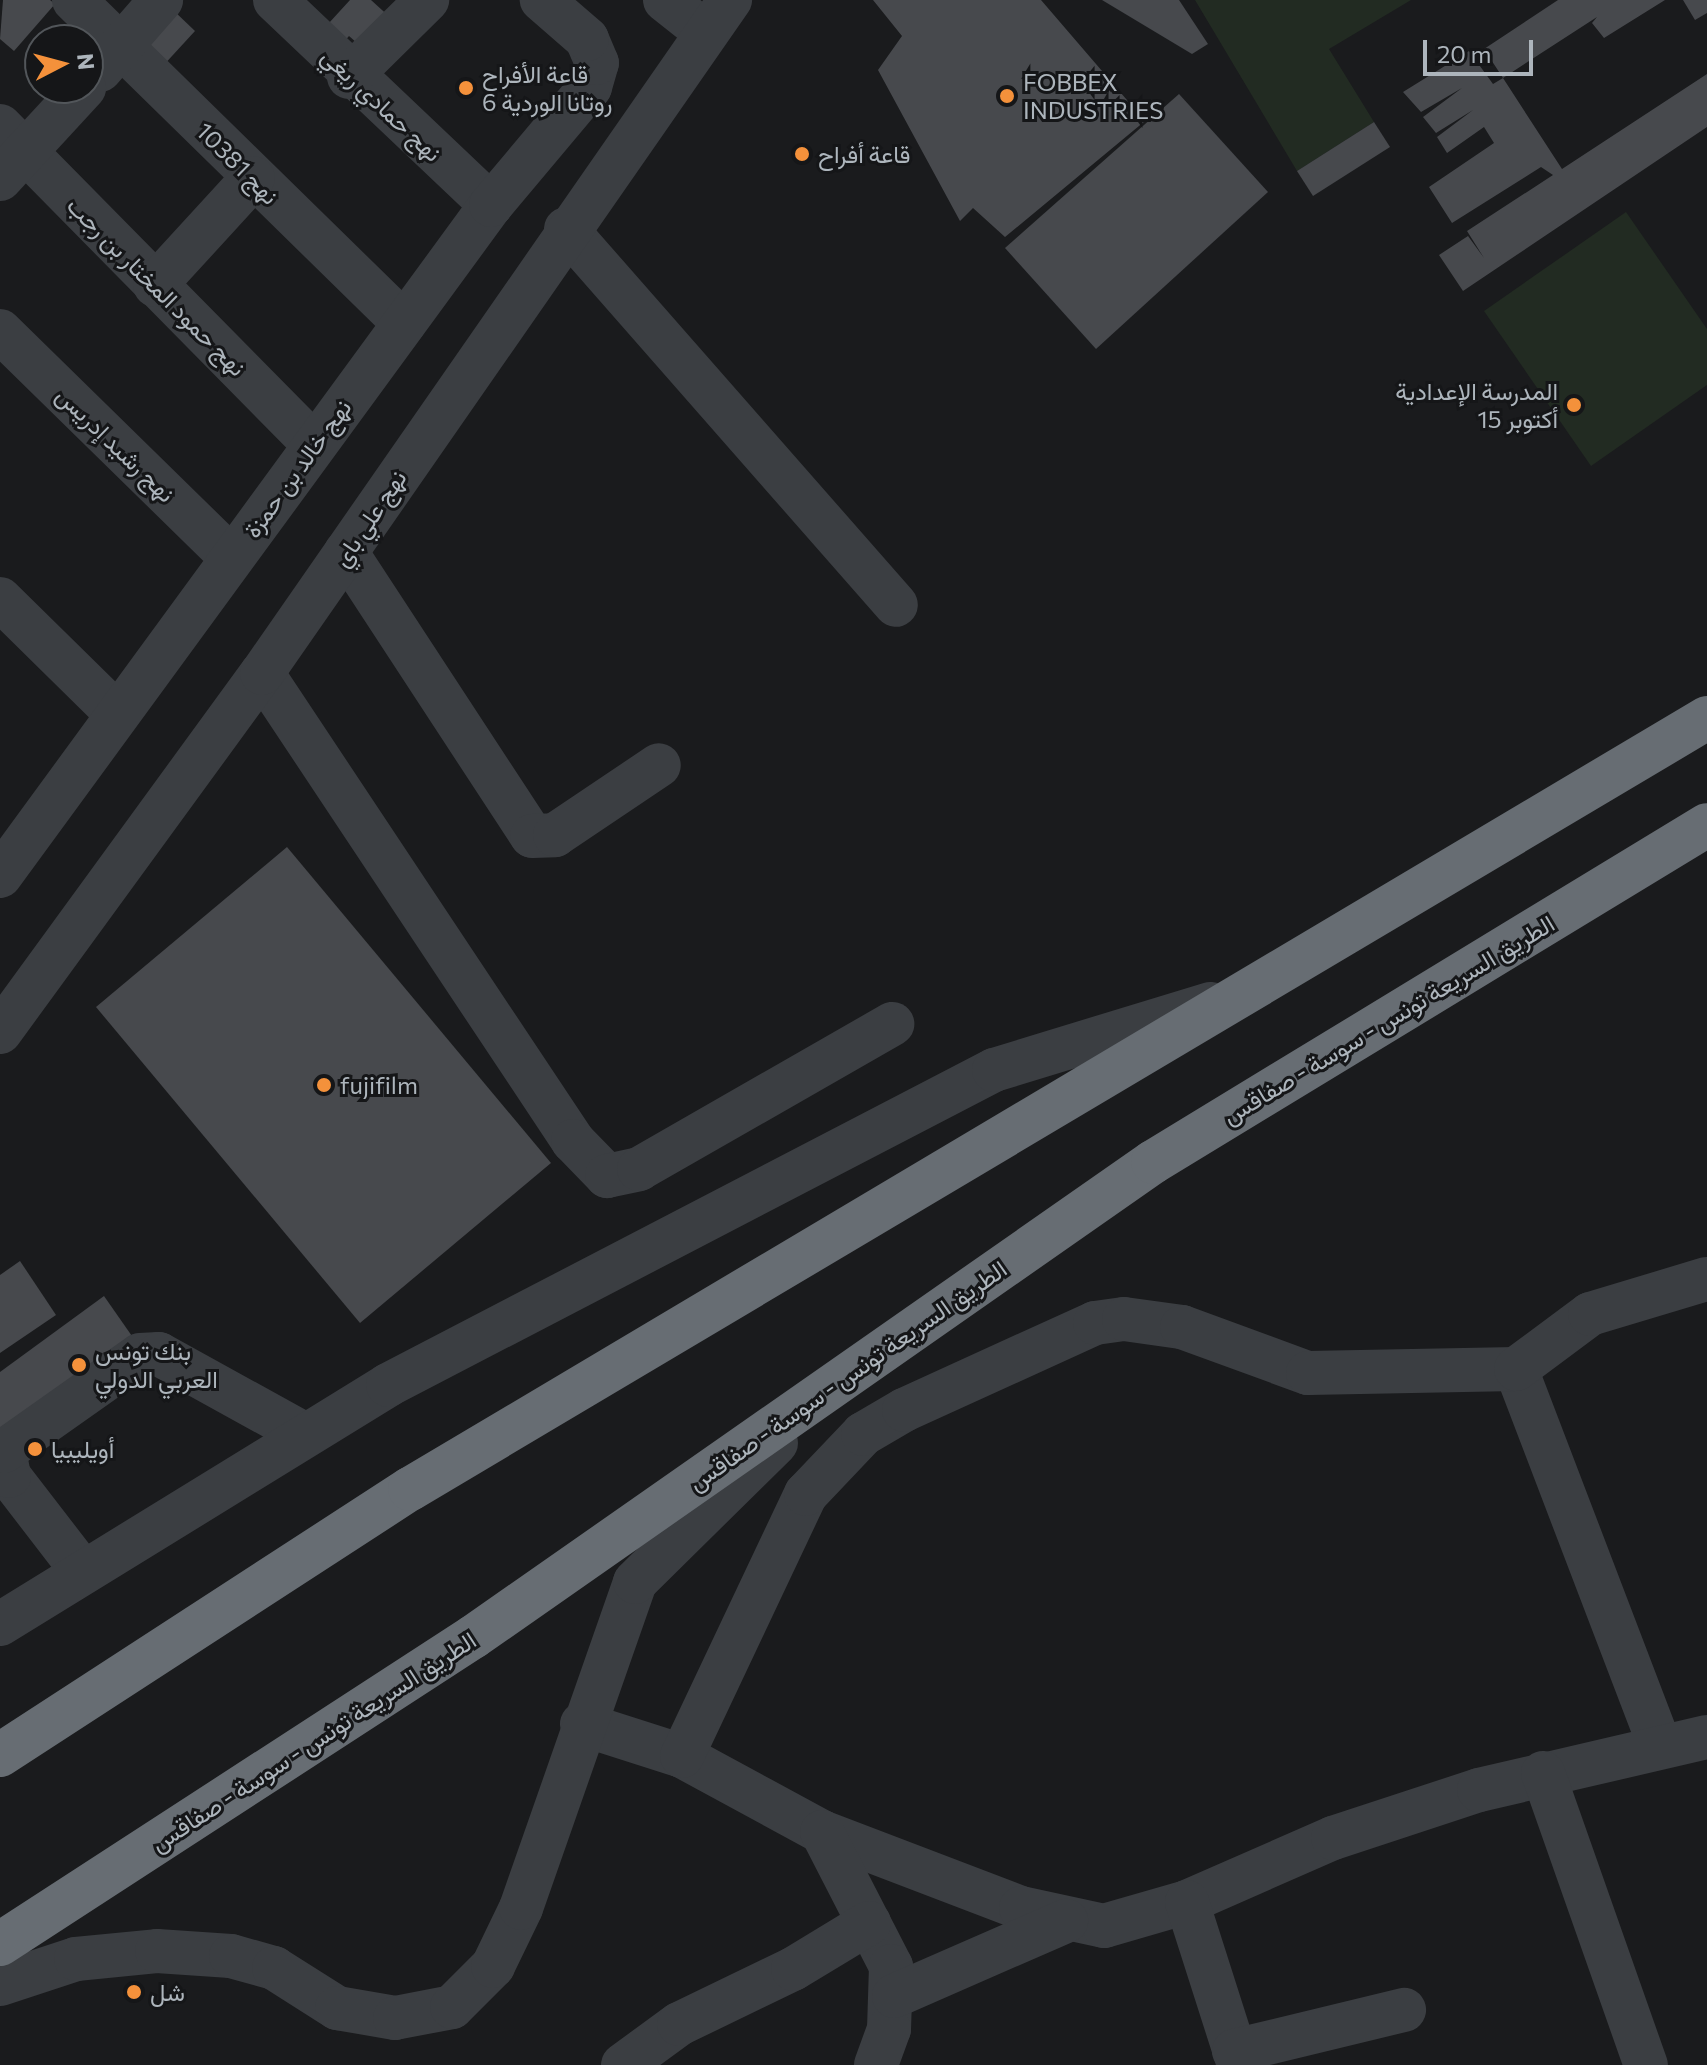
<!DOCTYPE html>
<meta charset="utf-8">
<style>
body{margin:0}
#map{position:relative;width:1707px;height:2065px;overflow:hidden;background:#1a1b1d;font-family:Commissioner,Vazirmatn,sans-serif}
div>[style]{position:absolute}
.green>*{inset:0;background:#222b22}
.building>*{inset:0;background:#47494d}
.minor>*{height:44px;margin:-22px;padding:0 22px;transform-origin:22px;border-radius:22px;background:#3b3e42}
.highway>*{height:44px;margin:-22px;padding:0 22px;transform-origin:22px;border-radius:22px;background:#676d73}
.dots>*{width:22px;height:22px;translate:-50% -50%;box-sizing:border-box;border:4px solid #151618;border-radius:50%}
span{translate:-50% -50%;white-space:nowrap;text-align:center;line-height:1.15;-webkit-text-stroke:6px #151618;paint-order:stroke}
.poi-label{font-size:24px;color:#adb5bc}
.left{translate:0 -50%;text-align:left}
.right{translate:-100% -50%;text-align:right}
.street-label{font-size:24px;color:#adb5bc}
.north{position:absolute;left:24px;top:24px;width:80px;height:80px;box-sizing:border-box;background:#151618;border:2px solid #52565a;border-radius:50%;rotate:84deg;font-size:22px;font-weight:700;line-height:32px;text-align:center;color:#adb5bc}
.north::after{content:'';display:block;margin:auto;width:28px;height:36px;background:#f4913b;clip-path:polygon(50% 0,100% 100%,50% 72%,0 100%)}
.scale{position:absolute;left:1423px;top:40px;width:110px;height:36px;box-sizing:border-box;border:4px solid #adb5bc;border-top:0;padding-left:10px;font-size:24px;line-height:28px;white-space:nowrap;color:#adb5bc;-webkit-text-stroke:6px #151618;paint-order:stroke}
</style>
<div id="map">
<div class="green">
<i style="clip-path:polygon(1195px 0,1411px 0,1329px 49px,1374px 122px,1297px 171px)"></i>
<i style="clip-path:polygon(1626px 212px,1707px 329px,1707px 385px,1591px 466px,1484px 311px)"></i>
</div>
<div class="building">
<i style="clip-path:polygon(3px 0,50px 0,55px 4px,14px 51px,0 39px)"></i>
<i style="clip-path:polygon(350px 0,371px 0,393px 20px,365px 50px,349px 36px,336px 51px,318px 35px)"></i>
<i style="clip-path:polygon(873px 0,1041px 0,1145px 121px,1005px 237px,973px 208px,960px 221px,878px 70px,902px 36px)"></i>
<i style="clip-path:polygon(1102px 0,1179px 0,1208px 44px,1192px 54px)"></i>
<i style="clip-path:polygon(1558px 0,1665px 0,1604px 38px,1592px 23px,1597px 17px,1503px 78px,1484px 49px)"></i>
<i style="clip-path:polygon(1683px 0,1707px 0,1707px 13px,1695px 20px)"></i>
<i style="clip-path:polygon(172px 9px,195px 31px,161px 68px,138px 47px)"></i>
<i style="clip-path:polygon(1469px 51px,1493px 84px,1503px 78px,1562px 169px,1707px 74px,1707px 127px,1463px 291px,1439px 255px,1468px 236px,1484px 258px,1467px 231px,1553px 175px,1541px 167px,1452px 223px,1429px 187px,1494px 143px,1484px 127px,1447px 153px,1437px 137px,1473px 110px,1436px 133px,1423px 117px,1462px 88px,1421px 112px,1403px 92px)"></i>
<i style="clip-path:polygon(1179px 94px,1268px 192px,1096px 349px,1005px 248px)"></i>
<i style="clip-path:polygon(1374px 122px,1390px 147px,1313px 196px,1297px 171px)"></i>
<i style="clip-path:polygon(287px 847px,551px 1163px,360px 1323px,96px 1007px)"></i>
<i style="clip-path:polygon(20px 1261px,56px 1315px,0 1353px,0 1275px)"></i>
<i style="clip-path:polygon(104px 1296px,134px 1339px,0 1437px,0 1372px)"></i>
</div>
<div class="minor">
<i style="left:74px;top:0;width:462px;rotate:44.4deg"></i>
<i style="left:275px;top:0;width:298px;rotate:43.5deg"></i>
<i style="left:665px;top:0;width:50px;rotate:38.5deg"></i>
<i style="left:100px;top:70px;width:93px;rotate:-48.9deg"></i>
<i style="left:349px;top:77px;width:110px;rotate:-44.6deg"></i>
<i style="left:0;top:126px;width:447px;rotate:45.4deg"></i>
<i style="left:0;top:179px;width:124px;rotate:-47.3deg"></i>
<i style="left:566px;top:229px;width:500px;rotate:48.73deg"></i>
<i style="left:155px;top:285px;width:145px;rotate:-47.5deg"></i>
<i style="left:0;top:331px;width:323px;rotate:44.4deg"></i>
<i style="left:346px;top:552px;width:339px;rotate:56.8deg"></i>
<i style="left:532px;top:836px;width:23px;rotate:-2deg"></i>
<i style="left:555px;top:835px;width:125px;rotate:-33.9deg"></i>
<i style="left:0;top:599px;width:164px;rotate:44.5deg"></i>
<i style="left:262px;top:673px;width:562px;rotate:56.39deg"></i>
<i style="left:573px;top:1141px;width:49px;rotate:45.8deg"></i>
<i style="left:607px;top:1176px;width:33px;rotate:-12deg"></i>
<i style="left:639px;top:1169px;width:292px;rotate:-29.8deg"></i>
<i style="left:0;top:876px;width:831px;rotate:-53.81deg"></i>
<i style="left:491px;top:205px;width:154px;rotate:-50deg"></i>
<i style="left:590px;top:87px;width:25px;rotate:-74deg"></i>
<i style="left:597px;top:63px;width:26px;rotate:-113deg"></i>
<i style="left:587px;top:39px;width:60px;rotate:-139.1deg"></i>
<i style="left:0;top:1032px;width:444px;rotate:-53.9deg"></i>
<i style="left:262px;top:673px;width:820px;rotate:-55.19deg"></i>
<i style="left:1516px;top:1369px;width:404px;rotate:69.1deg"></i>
<i style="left:83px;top:1572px;width:121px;rotate:-127.6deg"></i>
<i style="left:9px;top:1476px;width:25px;rotate:-101deg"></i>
<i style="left:4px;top:1451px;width:166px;rotate:-35.2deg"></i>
<i style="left:140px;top:1355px;width:19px;rotate:-3deg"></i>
<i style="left:159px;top:1354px;width:163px;rotate:28.9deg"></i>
<i style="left:0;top:1624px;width:456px;rotate:-31.6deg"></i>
<i style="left:388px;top:1385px;width:683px;rotate:-27.47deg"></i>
<i style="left:994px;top:1070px;width:226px;rotate:-17deg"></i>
<i style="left:582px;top:1724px;width:105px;rotate:17.7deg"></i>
<i style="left:682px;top:1756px;width:159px;rotate:28.5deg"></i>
<i style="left:822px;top:1832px;width:213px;rotate:20.9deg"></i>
<i style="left:1021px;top:1908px;width:85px;rotate:12.2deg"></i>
<i style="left:1104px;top:1926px;width:86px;rotate:-16.1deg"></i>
<i style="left:1187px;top:1902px;width:159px;rotate:-23.7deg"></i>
<i style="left:1333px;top:1838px;width:154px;rotate:-18.2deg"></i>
<i style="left:1479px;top:1790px;width:234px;rotate:-13.1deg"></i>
<i style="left:682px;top:1756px;width:290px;rotate:-64.7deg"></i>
<i style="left:806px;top:1494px;width:83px;rotate:-46.5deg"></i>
<i style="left:863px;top:1434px;width:48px;rotate:-30.3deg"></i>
<i style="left:904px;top:1410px;width:210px;rotate:-24.5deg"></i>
<i style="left:1095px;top:1323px;width:29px;rotate:-8deg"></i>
<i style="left:1124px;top:1319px;width:59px;rotate:7.9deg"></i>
<i style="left:1182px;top:1327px;width:134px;rotate:20.1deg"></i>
<i style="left:1308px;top:1373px;width:208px;rotate:-1.1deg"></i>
<i style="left:1516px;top:1369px;width:92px;rotate:-36.6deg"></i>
<i style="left:1590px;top:1314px;width:122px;rotate:-16.7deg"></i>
<i style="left:1543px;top:1773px;width:310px;rotate:70.6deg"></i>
<i style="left:822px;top:1832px;width:151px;rotate:62.8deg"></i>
<i style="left:891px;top:1966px;width:63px;rotate:91.8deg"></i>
<i style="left:889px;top:2029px;width:38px;rotate:110deg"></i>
<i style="left:1187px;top:1902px;width:171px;rotate:72.3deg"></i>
<i style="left:0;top:1984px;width:80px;rotate:-18.2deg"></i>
<i style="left:76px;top:1959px;width:81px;rotate:-5.6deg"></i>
<i style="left:157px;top:1951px;width:74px;rotate:3.9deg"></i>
<i style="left:231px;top:1956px;width:45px;rotate:15.6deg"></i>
<i style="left:274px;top:1968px;width:75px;rotate:32.4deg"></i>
<i style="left:337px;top:2008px;width:59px;rotate:9.8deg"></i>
<i style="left:395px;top:2018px;width:58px;rotate:-10.9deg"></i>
<i style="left:452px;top:2007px;width:58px;rotate:-45deg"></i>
<i style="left:493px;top:1966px;width:64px;rotate:-64.2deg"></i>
<i style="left:521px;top:1908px;width:345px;rotate:-70.7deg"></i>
<i style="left:635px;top:1582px;width:198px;rotate:-44.6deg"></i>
<i style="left:894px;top:1996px;width:188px;rotate:-23.6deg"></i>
<i style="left:1234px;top:2051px;width:175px;rotate:-13.6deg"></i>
<i style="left:623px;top:2065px;width:69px;rotate:-36.2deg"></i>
<i style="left:679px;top:2024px;width:127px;rotate:-25.8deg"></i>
<i style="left:793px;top:1969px;width:89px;rotate:-31.2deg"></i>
</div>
<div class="highway">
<i style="left:0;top:1755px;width:489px;rotate:-33deg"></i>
<i style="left:410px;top:1489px;width:1509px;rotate:-30.73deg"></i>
<i style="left:0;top:1944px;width:564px;rotate:-32.99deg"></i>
<i style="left:473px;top:1637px;width:829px;rotate:-34.94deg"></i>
<i style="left:1153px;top:1162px;width:648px;rotate:-31.31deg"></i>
</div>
<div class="dots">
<i style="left:466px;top:88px;background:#f4913b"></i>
<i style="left:1007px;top:96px;background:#f4913b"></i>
<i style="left:802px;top:154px;background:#f4913b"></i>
<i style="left:1574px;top:405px;background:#f4913b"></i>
<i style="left:324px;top:1085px;background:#f4913b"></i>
<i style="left:79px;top:1365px;background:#f4913b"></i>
<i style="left:35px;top:1449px;background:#f4913b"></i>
<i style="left:134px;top:1992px;background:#f4913b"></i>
</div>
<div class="poi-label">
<span class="left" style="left:482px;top:88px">قاعة الأفراح<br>روتانا الوردية 6</span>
<span class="left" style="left:1023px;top:96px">FOBBEX<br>INDUSTRIES</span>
<span class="left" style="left:818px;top:154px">قاعة أفراح</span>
<span class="right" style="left:1558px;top:405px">المدرسة الإعدادية<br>15 أكتوبر</span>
<span class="left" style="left:340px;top:1085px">fujifilm</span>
<span class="left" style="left:95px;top:1365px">بنك تونس<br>العربي الدولي</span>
<span class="left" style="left:51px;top:1449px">أويليبيا</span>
<span class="left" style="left:150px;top:1992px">شل</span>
</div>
<div class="street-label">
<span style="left:382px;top:104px;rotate:43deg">نهج حمادي ريغي</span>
<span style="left:238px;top:163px;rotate:45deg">نهج 10381</span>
<span style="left:157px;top:286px;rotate:45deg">نهج حمود المختار بن رجب</span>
<span style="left:116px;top:444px;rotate:44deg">نهج رشيد إدريس</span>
<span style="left:297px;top:468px;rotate:-54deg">نهج خالد بن حمزة</span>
<span style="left:369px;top:518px;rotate:-56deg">نهج علي باي</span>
<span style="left:1388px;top:1019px;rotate:-31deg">الطريق السريعة تونس - سوسة - صفاقس</span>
<span style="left:847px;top:1375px;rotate:-35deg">الطريق السريعة تونس - سوسة - صفاقس</span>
<span style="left:313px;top:1741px;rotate:-33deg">الطريق السريعة تونس - سوسة - صفاقس</span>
</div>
<div class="north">N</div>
<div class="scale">20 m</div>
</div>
